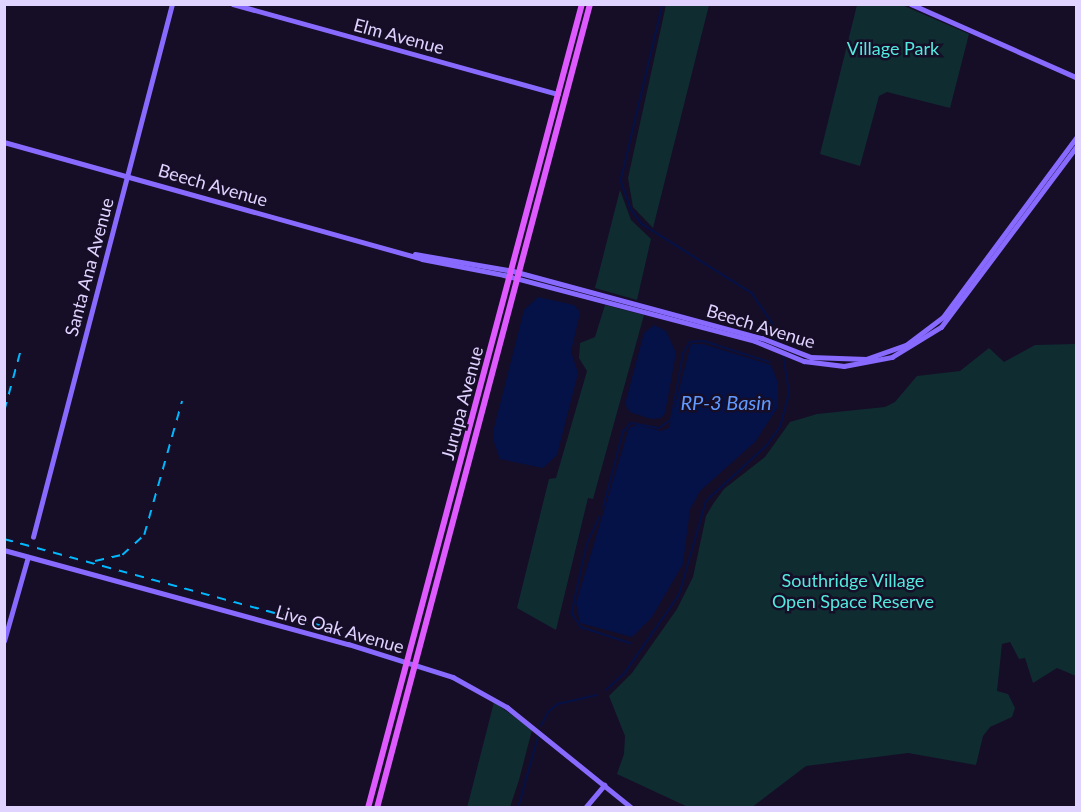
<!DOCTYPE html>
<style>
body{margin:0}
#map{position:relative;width:1081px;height:812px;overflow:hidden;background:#160d27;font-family:Lato,sans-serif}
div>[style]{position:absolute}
.green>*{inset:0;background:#0f2d31}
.water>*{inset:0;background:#051247}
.stream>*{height:1.5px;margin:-0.75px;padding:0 0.75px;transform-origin:0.75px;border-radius:0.75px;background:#051247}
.secondary>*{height:4.5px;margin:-2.25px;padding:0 2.25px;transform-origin:2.25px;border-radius:2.25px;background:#886aff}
.primary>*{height:6px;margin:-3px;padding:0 3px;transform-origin:3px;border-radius:3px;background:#de5aff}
.rail>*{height:1.5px;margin-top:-0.75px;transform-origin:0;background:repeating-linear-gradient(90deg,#00b8fe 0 9px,transparent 0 17px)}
span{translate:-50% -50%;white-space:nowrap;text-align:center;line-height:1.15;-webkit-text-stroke:5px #160d27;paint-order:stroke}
.street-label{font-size:18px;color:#e0d3ff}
.park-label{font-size:18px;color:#53eadf}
.water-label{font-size:20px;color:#619aff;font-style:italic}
.frame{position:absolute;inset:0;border:6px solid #e0d3ff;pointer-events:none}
</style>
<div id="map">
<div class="green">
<i style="clip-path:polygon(666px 5px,709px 5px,653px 228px,633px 207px,628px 178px)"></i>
<i style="clip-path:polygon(857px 5px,902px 5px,969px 34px,950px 108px,887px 92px,879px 96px,860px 166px,820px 154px)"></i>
<i style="clip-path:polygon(620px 190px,631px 220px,651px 239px,637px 300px,595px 288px)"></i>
<i style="clip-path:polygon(605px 305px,644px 315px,593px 499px,588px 498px,556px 630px,517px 608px,549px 479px,556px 478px,587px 371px,579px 358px,580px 343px,595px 337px)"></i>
<i style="clip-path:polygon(1076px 344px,1076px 676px,1057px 668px,1033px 683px,1025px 658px,1019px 659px,1010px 642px,1002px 644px,997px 691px,1008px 694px,1015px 708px,1012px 717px,990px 727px,983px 736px,976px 765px,908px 753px,806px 766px,751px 808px,688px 807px,617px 774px,624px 754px,625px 736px,609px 696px,632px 673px,677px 609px,693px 577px,706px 516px,713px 504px,724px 489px,765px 457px,790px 422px,817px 414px,885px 407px,895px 402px,917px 376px,960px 371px,989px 348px,1004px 362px,1035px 345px)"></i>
<i style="clip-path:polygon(494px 702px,532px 730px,519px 780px,510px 807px,467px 808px)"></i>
</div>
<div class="water">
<i style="clip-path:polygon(538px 297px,574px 305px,580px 312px,571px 352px,578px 373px,557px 455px,543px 468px,500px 459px,494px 442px,494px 428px,524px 310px)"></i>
<i style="clip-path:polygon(654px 325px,666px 331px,676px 353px,665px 413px,661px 418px,651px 419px,630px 412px,625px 404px,644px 333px)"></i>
<i style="clip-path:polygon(691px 344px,703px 344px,771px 365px,778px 383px,778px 407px,755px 442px,700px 491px,690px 509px,683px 564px,652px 617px,632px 637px,580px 623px,576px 603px,629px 428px,638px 425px,661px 431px,669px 428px)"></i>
</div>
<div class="stream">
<i style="left:663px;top:4px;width:182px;rotate:103.3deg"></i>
<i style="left:621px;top:181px;width:30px;rotate:70deg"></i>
<i style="left:631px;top:209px;width:19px;rotate:54deg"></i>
<i style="left:642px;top:224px;width:130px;rotate:32.1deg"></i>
<i style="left:752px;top:293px;width:36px;rotate:56deg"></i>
<i style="left:772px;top:323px;width:18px;rotate:74deg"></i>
<i style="left:603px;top:508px;width:79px;rotate:-75.3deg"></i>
<i style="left:623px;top:432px;width:12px;rotate:-48deg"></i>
<i style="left:631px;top:423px;width:28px;rotate:10deg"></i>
<i style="left:659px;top:428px;width:14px;rotate:-34deg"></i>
<i style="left:671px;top:420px;width:67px;rotate:-79.7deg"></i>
<i style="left:683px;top:354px;width:14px;rotate:-60deg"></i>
<i style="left:690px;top:342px;width:14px;rotate:-4deg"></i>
<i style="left:704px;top:341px;width:69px;rotate:17.7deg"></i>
<i style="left:600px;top:517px;width:31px;rotate:115deg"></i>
<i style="left:587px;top:545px;width:70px;rotate:102.4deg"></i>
<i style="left:572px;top:613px;width:17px;rotate:57deg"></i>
<i style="left:581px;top:627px;width:52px;rotate:18.1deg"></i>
<i style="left:606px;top:690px;width:24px;rotate:-42deg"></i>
<i style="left:624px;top:674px;width:96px;rotate:-55.2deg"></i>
<i style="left:679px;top:595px;width:98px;rotate:-74deg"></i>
<i style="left:706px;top:501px;width:83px;rotate:-42.6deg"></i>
<i style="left:767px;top:445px;width:22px;rotate:-54deg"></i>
<i style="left:780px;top:427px;width:35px;rotate:-75deg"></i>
<i style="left:789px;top:393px;width:36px;rotate:-99deg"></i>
<i style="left:541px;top:726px;width:16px;rotate:-63deg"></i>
<i style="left:548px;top:712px;width:13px;rotate:-39deg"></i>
<i style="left:558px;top:704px;width:40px;rotate:-13deg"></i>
<i style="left:518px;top:808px;width:74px;rotate:-74.3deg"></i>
</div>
<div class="secondary">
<i style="left:233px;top:4px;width:337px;rotate:15.5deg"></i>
<i style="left:911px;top:4px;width:180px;rotate:23.9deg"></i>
<i style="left:4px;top:142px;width:434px;rotate:15.6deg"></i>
<i style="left:422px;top:259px;width:84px;rotate:11deg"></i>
<i style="left:504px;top:275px;width:260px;rotate:14.7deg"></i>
<i style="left:755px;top:341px;width:53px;rotate:22.2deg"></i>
<i style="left:804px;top:361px;width:40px;rotate:7.1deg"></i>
<i style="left:844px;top:366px;width:49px;rotate:-10.6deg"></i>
<i style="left:892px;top:357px;width:57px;rotate:-31.5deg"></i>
<i style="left:941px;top:327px;width:225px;rotate:-53.1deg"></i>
<i style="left:415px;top:254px;width:99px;rotate:9.8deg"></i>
<i style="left:513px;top:271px;width:258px;rotate:15.1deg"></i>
<i style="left:762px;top:338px;width:53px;rotate:21.2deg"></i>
<i style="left:811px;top:357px;width:55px;rotate:2.1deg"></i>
<i style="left:866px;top:359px;width:42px;rotate:-19.3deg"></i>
<i style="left:906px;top:345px;width:46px;rotate:-37.1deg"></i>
<i style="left:943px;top:317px;width:223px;rotate:-53.4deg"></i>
<i style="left:33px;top:537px;width:551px;rotate:-75.38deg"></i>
<i style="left:4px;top:550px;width:357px;rotate:15.3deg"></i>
<i style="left:348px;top:644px;width:110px;rotate:17.4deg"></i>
<i style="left:453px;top:677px;width:62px;rotate:29.1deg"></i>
<i style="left:507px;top:707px;width:161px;rotate:38.9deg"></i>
<i style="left:4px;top:641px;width:87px;rotate:-74.1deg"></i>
<i style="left:585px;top:808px;width:30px;rotate:-50deg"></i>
</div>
<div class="primary">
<i style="left:368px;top:808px;width:832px;rotate:-75.1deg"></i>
<i style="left:377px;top:808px;width:832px;rotate:-75.16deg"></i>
</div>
<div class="rail">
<i style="left:4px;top:411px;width:61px;rotate:-74.8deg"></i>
<i style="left:4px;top:539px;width:382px;rotate:15.3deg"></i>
<i style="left:95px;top:561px;width:28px;rotate:-13deg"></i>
<i style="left:122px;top:555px;width:30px;rotate:-42deg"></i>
<i style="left:144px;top:535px;width:139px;rotate:-74.2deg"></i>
</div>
<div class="street-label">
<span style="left:399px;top:36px;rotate:15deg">Elm Avenue</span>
<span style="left:213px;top:185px;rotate:16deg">Beech Avenue</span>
<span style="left:89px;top:267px;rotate:-75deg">Santa Ana Avenue</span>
<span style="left:761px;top:326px;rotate:17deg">Beech Avenue</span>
<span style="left:462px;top:403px;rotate:-75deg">Jurupa Avenue</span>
<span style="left:340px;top:629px;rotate:16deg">Live Oak Avenue</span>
</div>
<div class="park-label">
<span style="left:893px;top:48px">Village Park</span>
<span style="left:853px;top:591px">Southridge Village<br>Open Space Reserve</span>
</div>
<div class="water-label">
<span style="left:726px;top:402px">RP-3 Basin</span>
</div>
<div class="frame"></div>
</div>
